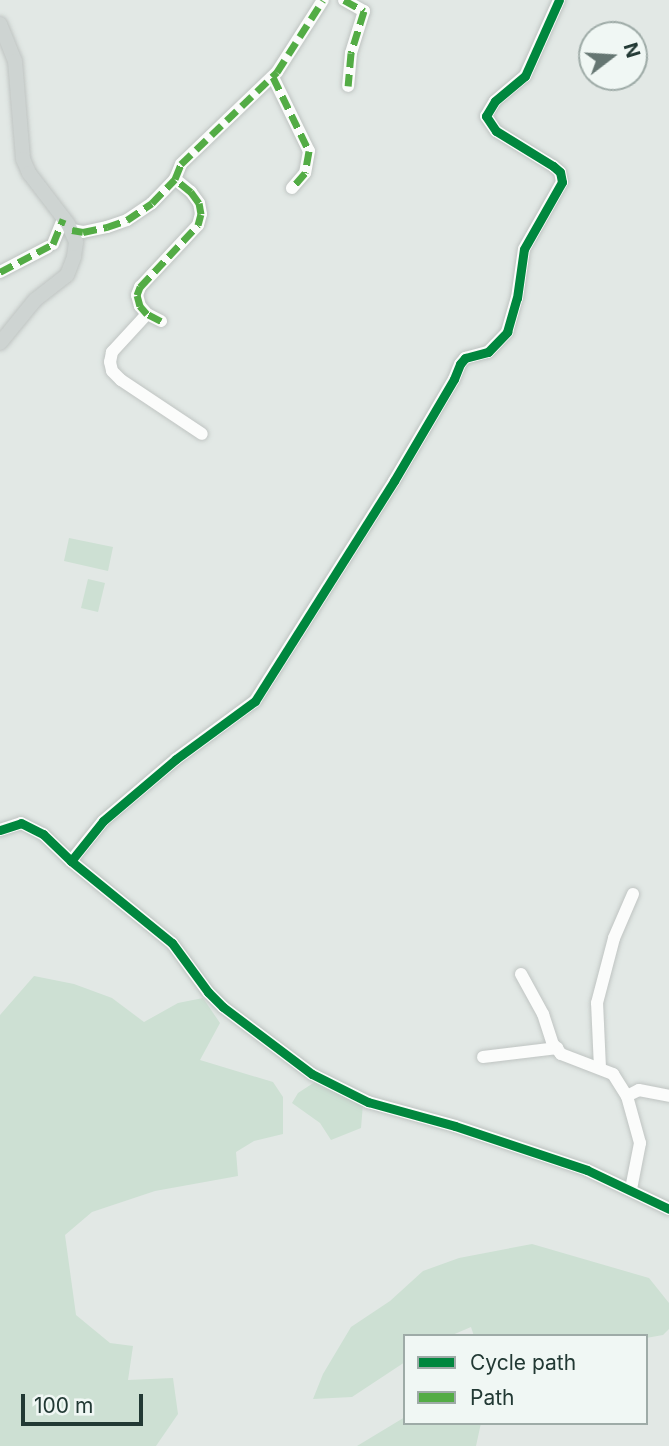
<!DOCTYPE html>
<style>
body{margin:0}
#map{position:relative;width:669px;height:1446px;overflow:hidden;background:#e2e8e5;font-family:Inter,sans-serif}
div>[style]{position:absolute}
.green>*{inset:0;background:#cde0d3}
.roads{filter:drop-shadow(0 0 2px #bfc4c2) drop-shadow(0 0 2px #bfc4c2)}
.minor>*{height:12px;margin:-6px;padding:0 6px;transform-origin:6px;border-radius:6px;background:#fbfcfb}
.major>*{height:14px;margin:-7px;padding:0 7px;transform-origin:7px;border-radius:7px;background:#ced4d2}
.quiet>*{height:7px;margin-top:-3.5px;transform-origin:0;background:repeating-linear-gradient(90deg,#53ac45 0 14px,transparent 0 21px)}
.cycleway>*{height:9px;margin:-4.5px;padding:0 4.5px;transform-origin:4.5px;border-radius:4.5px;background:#00873e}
span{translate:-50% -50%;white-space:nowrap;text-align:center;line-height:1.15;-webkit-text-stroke:7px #f0f7f4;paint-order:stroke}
.legend{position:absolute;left:403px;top:1334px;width:245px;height:91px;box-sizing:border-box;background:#f0f7f4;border:2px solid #9eaba7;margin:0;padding:9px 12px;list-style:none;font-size:21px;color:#223934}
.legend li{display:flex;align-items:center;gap:14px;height:35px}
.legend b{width:35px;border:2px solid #9eaba7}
.north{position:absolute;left:578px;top:21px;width:70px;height:70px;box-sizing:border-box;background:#f0f7f4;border:2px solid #9eaba7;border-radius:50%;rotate:73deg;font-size:19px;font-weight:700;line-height:28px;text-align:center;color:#223934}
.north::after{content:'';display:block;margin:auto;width:24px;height:32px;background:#657672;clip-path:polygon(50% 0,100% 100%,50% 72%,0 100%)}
.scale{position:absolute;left:21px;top:1394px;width:122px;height:32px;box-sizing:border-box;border:4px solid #223934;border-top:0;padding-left:9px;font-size:21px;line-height:24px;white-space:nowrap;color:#223934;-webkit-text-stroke:5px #f0f7f4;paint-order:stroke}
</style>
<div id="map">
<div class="green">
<i style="clip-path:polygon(69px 538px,113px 547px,108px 571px,64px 561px)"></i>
<i style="clip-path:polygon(88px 579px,105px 583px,98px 612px,81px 608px)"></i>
<i style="clip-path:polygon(34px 976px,74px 984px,112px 998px,144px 1022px,178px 1003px,203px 998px,220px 1023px,200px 1060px,273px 1082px,283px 1097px,283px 1134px,254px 1141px,236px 1152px,238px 1176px,155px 1191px,92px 1212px,65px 1235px,76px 1315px,110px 1343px,133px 1346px,128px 1380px,173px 1378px,178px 1414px,156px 1446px,0 1446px,0 1015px)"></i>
<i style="clip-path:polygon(318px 1080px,363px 1104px,361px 1128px,331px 1140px,320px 1123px,292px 1103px,298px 1093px)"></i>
<i style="clip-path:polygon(532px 1244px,649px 1278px,669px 1303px,669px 1329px,663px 1335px,646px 1338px,646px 1336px,474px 1336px,471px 1327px,450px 1336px,405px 1336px,405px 1362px,352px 1397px,313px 1399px,323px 1374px,351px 1327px,390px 1301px,423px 1271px,459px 1258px)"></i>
<i style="clip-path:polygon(405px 1417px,405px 1423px,481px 1423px,476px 1446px,357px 1446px)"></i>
</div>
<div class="roads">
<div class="minor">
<i style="left:344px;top:0;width:23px;rotate:29deg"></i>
<i style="left:364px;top:11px;width:44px;rotate:107.2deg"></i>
<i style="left:351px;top:53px;width:33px;rotate:95deg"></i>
<i style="left:273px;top:77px;width:82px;rotate:64.1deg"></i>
<i style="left:309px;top:151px;width:22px;rotate:100deg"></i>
<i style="left:305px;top:173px;width:20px;rotate:131deg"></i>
<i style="left:72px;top:230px;width:11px;rotate:10deg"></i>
<i style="left:83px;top:232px;width:25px;rotate:-12deg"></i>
<i style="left:107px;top:227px;width:21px;rotate:-19deg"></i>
<i style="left:127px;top:220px;width:30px;rotate:-34deg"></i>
<i style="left:152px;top:203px;width:33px;rotate:-46deg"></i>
<i style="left:175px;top:179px;width:16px;rotate:-68deg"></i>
<i style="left:181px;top:164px;width:133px;rotate:-43.8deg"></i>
<i style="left:277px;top:72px;width:85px;rotate:-57.4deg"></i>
<i style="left:53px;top:244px;width:27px;rotate:-68deg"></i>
<i style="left:0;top:272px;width:54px;rotate:-27.5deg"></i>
<i style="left:147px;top:314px;width:52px;rotate:132.6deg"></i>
<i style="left:112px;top:352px;width:10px;rotate:101deg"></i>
<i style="left:110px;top:362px;width:9px;rotate:77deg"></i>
<i style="left:112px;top:371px;width:13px;rotate:45deg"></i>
<i style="left:121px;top:380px;width:97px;rotate:33.7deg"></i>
<i style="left:161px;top:321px;width:16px;rotate:-153deg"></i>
<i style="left:147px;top:314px;width:11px;rotate:-131deg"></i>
<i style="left:140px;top:306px;width:11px;rotate:-105deg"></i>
<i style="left:137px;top:295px;width:9px;rotate:-69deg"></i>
<i style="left:140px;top:287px;width:85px;rotate:-46.9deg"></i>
<i style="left:198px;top:225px;width:11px;rotate:-75deg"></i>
<i style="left:201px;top:214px;width:11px;rotate:-100deg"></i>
<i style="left:199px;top:203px;width:14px;rotate:-126deg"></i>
<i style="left:191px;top:192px;width:21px;rotate:-141deg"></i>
<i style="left:0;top:830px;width:22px;rotate:-18deg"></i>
<i style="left:21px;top:823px;width:25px;rotate:27deg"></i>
<i style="left:43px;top:834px;width:39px;rotate:44deg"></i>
<i style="left:71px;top:861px;width:130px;rotate:39.1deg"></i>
<i style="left:172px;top:943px;width:61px;rotate:53.7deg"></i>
<i style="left:208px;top:992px;width:21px;rotate:45deg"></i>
<i style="left:223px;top:1007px;width:111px;rotate:37deg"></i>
<i style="left:312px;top:1074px;width:63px;rotate:26.6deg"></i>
<i style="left:368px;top:1102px;width:90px;rotate:15.4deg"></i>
<i style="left:455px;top:1126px;width:139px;rotate:18.4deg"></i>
<i style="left:587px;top:1170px;width:91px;rotate:25.4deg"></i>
<i style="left:71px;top:861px;width:51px;rotate:-51.3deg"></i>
<i style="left:103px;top:821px;width:96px;rotate:-40.3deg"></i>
<i style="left:176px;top:759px;width:98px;rotate:-36.3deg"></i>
<i style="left:255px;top:701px;width:260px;rotate:-57.7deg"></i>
<i style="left:394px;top:481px;width:118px;rotate:-59.5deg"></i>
<i style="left:454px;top:379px;width:16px;rotate:-68deg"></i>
<i style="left:460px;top:364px;width:8px;rotate:-50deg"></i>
<i style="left:465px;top:358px;width:24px;rotate:-15deg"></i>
<i style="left:488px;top:352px;width:28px;rotate:-46deg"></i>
<i style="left:507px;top:332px;width:35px;rotate:-74deg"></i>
<i style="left:517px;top:298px;width:49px;rotate:-81.9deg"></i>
<i style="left:524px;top:249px;width:77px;rotate:-60.4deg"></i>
<i style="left:562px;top:182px;width:10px;rotate:-101deg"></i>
<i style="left:560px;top:172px;width:9px;rotate:-139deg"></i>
<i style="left:553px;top:166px;width:67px;rotate:-148.4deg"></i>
<i style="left:496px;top:131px;width:18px;rotate:-124deg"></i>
<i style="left:486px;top:116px;width:17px;rotate:-59deg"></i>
<i style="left:495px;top:101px;width:39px;rotate:-40deg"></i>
<i style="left:525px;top:76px;width:83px;rotate:-65.9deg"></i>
<i style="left:521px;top:974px;width:46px;rotate:61.2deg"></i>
<i style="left:543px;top:1014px;width:32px;rotate:72deg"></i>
<i style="left:553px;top:1044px;width:13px;rotate:51deg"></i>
<i style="left:561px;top:1054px;width:56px;rotate:21deg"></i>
<i style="left:613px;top:1074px;width:26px;rotate:58deg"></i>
<i style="left:483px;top:1057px;width:75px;rotate:-6.9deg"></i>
<i style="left:600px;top:1068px;width:65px;rotate:-92.6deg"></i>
<i style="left:597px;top:1003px;width:67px;rotate:-75.3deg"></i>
<i style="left:614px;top:938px;width:48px;rotate:-66.6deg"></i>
<i style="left:631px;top:1189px;width:47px;rotate:-78.9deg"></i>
<i style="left:640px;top:1143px;width:49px;rotate:-105.5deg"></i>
<i style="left:627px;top:1096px;width:13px;rotate:-27deg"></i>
<i style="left:639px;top:1090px;width:31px;rotate:11deg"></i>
</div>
<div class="major">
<i style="left:0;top:24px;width:40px;rotate:68deg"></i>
<i style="left:15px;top:61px;width:98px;rotate:85.3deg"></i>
<i style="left:23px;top:159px;width:15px;rotate:67deg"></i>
<i style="left:29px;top:173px;width:64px;rotate:52.6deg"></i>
<i style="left:68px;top:224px;width:20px;rotate:66deg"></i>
<i style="left:76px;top:242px;width:15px;rotate:98deg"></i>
<i style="left:74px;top:257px;width:19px;rotate:111deg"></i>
<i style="left:67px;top:275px;width:41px;rotate:142deg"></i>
<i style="left:35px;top:300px;width:55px;rotate:129.1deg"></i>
</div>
</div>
<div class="quiet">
<i style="left:344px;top:0;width:23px;rotate:29deg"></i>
<i style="left:364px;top:11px;width:44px;rotate:107.2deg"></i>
<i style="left:351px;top:53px;width:33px;rotate:95deg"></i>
<i style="left:273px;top:77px;width:82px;rotate:64.1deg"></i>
<i style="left:309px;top:151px;width:22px;rotate:100deg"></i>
<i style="left:305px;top:173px;width:20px;rotate:131deg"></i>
<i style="left:72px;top:230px;width:11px;rotate:10deg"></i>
<i style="left:83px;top:232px;width:25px;rotate:-12deg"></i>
<i style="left:107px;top:227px;width:21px;rotate:-19deg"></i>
<i style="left:127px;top:220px;width:30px;rotate:-34deg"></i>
<i style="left:152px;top:203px;width:33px;rotate:-46deg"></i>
<i style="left:175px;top:179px;width:16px;rotate:-68deg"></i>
<i style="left:181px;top:164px;width:133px;rotate:-43.8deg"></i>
<i style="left:277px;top:72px;width:85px;rotate:-57.4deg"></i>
<i style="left:0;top:272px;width:60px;rotate:-27.8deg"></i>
<i style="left:53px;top:244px;width:27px;rotate:-68deg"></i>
<i style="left:161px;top:321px;width:16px;rotate:-153deg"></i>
<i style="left:147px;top:314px;width:11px;rotate:-131deg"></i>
<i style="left:140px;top:306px;width:11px;rotate:-105deg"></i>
<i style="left:137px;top:295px;width:9px;rotate:-69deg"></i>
<i style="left:140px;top:287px;width:85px;rotate:-46.9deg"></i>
<i style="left:198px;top:225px;width:11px;rotate:-75deg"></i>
<i style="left:201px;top:214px;width:11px;rotate:-100deg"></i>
<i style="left:199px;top:203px;width:14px;rotate:-126deg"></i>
<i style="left:191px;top:192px;width:21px;rotate:-141deg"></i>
</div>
<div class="cycleway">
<i style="left:0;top:830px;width:22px;rotate:-18deg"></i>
<i style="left:21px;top:823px;width:25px;rotate:27deg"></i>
<i style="left:43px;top:834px;width:39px;rotate:44deg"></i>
<i style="left:71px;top:861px;width:130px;rotate:39.1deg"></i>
<i style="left:172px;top:943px;width:61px;rotate:53.7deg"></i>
<i style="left:208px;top:992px;width:21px;rotate:45deg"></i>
<i style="left:223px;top:1007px;width:111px;rotate:37deg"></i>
<i style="left:312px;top:1074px;width:63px;rotate:26.6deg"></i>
<i style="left:368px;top:1102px;width:90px;rotate:15.4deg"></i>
<i style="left:455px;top:1126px;width:139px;rotate:18.4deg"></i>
<i style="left:587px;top:1170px;width:91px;rotate:25.4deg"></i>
<i style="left:71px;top:861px;width:51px;rotate:-51.3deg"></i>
<i style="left:103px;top:821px;width:96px;rotate:-40.3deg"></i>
<i style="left:176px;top:759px;width:98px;rotate:-36.3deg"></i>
<i style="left:255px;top:701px;width:260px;rotate:-57.7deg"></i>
<i style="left:394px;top:481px;width:118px;rotate:-59.5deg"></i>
<i style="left:454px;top:379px;width:16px;rotate:-68deg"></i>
<i style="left:460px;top:364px;width:8px;rotate:-50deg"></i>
<i style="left:465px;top:358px;width:24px;rotate:-15deg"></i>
<i style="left:488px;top:352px;width:28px;rotate:-46deg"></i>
<i style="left:507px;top:332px;width:35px;rotate:-74deg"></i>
<i style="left:517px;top:298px;width:49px;rotate:-81.9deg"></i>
<i style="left:524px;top:249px;width:77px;rotate:-60.4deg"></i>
<i style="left:562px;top:182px;width:10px;rotate:-101deg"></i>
<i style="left:560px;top:172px;width:9px;rotate:-139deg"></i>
<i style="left:553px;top:166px;width:67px;rotate:-148.4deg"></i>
<i style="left:496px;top:131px;width:18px;rotate:-124deg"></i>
<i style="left:486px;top:116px;width:17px;rotate:-59deg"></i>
<i style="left:495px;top:101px;width:39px;rotate:-40deg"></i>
<i style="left:525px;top:76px;width:83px;rotate:-65.9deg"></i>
</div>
<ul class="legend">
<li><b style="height:9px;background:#00873e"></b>Cycle path</li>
<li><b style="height:9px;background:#53ac45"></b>Path</li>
</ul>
<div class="north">N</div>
<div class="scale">100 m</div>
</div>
